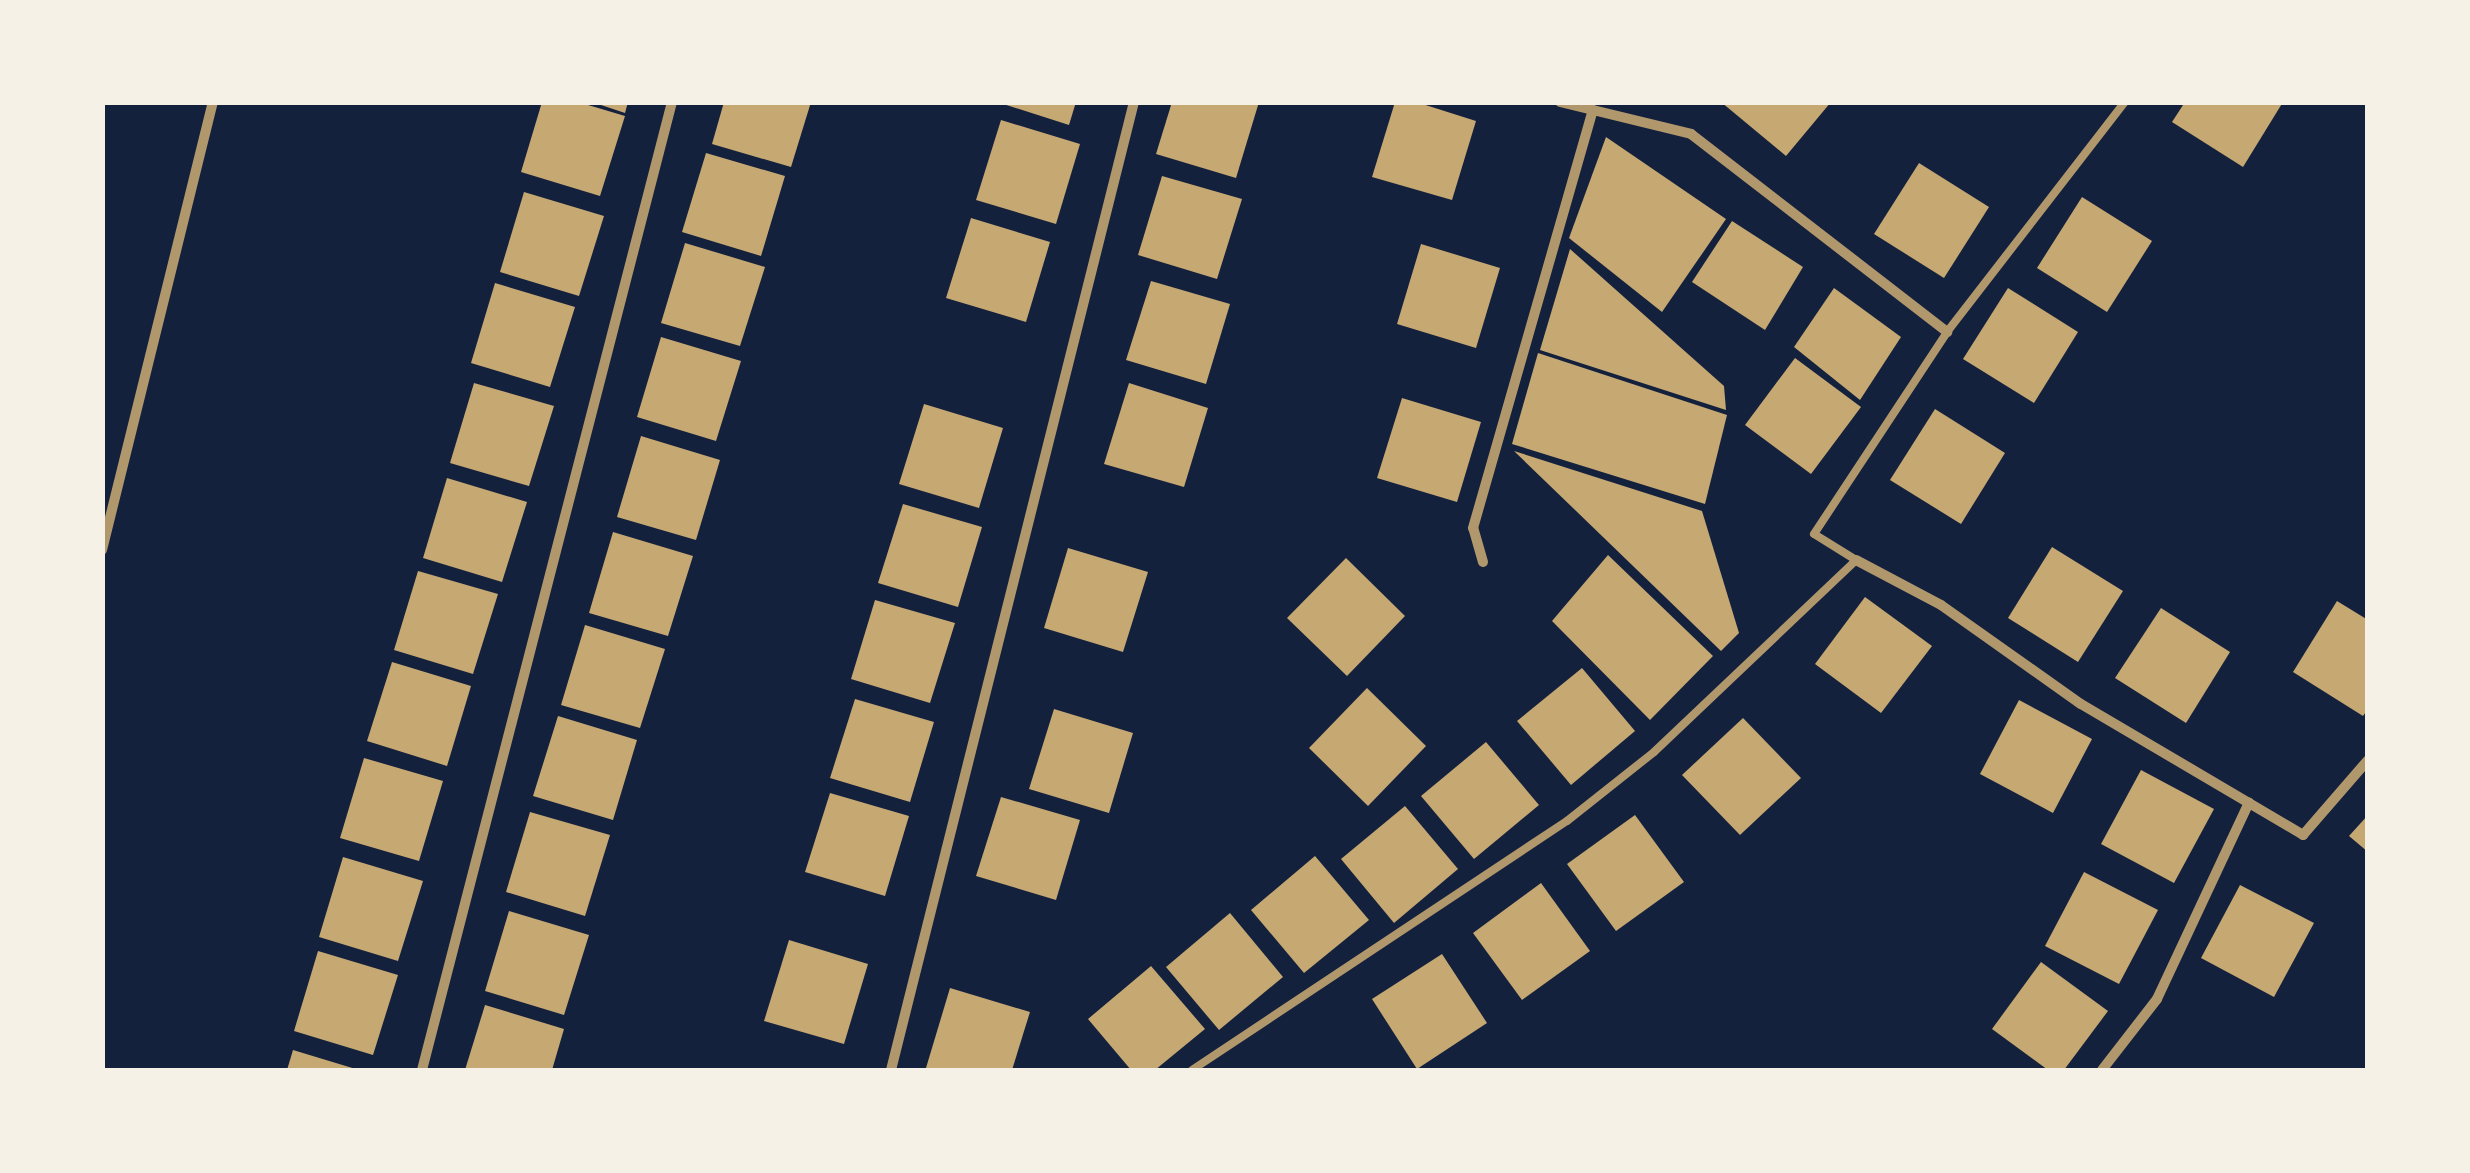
<!DOCTYPE html>
<style>
body{margin:0}
#map{position:relative;width:2470px;height:1173px;overflow:hidden;background:#14213d;font-family:Barlow,sans-serif}
div>[style]{position:absolute}
.building>*{inset:0;background:#c6a872}
.service>*{height:8px;margin:-4px;padding:0 4px;transform-origin:4px;border-radius:4px;background:#b1986c}
.minor>*{height:10px;margin:-5px;padding:0 5px;transform-origin:5px;border-radius:5px;background:#b1986c}
span{translate:-50% -50%;white-space:nowrap;text-align:center;line-height:1.15;-webkit-text-stroke:8px #f6f1e7;paint-order:stroke}
.frame{position:absolute;inset:0;border:105px solid #f6f1e7;pointer-events:none}
</style>
<div id="map">
<div class="building">
<i style="clip-path:polygon(542px 102px,578px 102px,625px 116px,600px 196px,521px 172px)"></i>
<i style="clip-path:polygon(592px 102px,628px 102px,625px 113px)"></i>
<i style="clip-path:polygon(724px 102px,811px 102px,791px 167px,712px 144px)"></i>
<i style="clip-path:polygon(997px 102px,1076px 102px,1069px 125px)"></i>
<i style="clip-path:polygon(1172px 102px,1259px 102px,1236px 178px,1156px 154px)"></i>
<i style="clip-path:polygon(1395px 102px,1416px 102px,1476px 121px,1452px 200px,1372px 177px)"></i>
<i style="clip-path:polygon(1721px 102px,1831px 102px,1786px 156px)"></i>
<i style="clip-path:polygon(2185px 102px,2283px 102px,2243px 167px,2172px 122px)"></i>
<i style="clip-path:polygon(1001px 120px,1080px 144px,1056px 224px,976px 200px)"></i>
<i style="clip-path:polygon(1606px 137px,1726px 219px,1662px 312px,1569px 238px)"></i>
<i style="clip-path:polygon(706px 153px,785px 176px,761px 256px,682px 232px)"></i>
<i style="clip-path:polygon(1919px 163px,1989px 207px,1944px 278px,1874px 234px)"></i>
<i style="clip-path:polygon(1162px 176px,1242px 199px,1217px 279px,1138px 255px)"></i>
<i style="clip-path:polygon(524px 192px,604px 216px,579px 296px,500px 272px)"></i>
<i style="clip-path:polygon(2082px 197px,2152px 241px,2107px 312px,2037px 268px)"></i>
<i style="clip-path:polygon(971px 218px,1050px 242px,1026px 322px,946px 298px)"></i>
<i style="clip-path:polygon(1732px 221px,1803px 267px,1765px 330px,1692px 282px)"></i>
<i style="clip-path:polygon(685px 243px,765px 267px,740px 346px,661px 323px)"></i>
<i style="clip-path:polygon(1421px 244px,1500px 268px,1476px 348px,1397px 324px)"></i>
<i style="clip-path:polygon(1570px 249px,1724px 386px,1726px 410px,1540px 350px)"></i>
<i style="clip-path:polygon(1151px 281px,1230px 304px,1206px 384px,1126px 360px)"></i>
<i style="clip-path:polygon(495px 283px,575px 307px,550px 387px,471px 363px)"></i>
<i style="clip-path:polygon(1834px 288px,1901px 337px,1860px 400px,1794px 347px)"></i>
<i style="clip-path:polygon(2008px 288px,2078px 332px,2034px 403px,1963px 359px)"></i>
<i style="clip-path:polygon(661px 337px,741px 361px,716px 441px,637px 417px)"></i>
<i style="clip-path:polygon(1538px 353px,1727px 415px,1705px 504px,1512px 444px)"></i>
<i style="clip-path:polygon(1795px 358px,1861px 407px,1811px 474px,1745px 425px)"></i>
<i style="clip-path:polygon(474px 383px,554px 406px,529px 486px,450px 463px)"></i>
<i style="clip-path:polygon(1129px 383px,1208px 408px,1184px 487px,1104px 464px)"></i>
<i style="clip-path:polygon(1402px 398px,1481px 422px,1457px 502px,1377px 478px)"></i>
<i style="clip-path:polygon(924px 404px,1003px 428px,979px 508px,899px 484px)"></i>
<i style="clip-path:polygon(1935px 409px,2005px 453px,1961px 524px,1890px 480px)"></i>
<i style="clip-path:polygon(641px 436px,720px 460px,696px 540px,617px 517px)"></i>
<i style="clip-path:polygon(1514px 451px,1702px 511px,1739px 633px,1721px 651px)"></i>
<i style="clip-path:polygon(447px 478px,527px 502px,502px 582px,423px 558px)"></i>
<i style="clip-path:polygon(903px 504px,982px 527px,958px 607px,878px 583px)"></i>
<i style="clip-path:polygon(613px 532px,693px 556px,668px 636px,589px 613px)"></i>
<i style="clip-path:polygon(2052px 547px,2123px 591px,2078px 662px,2008px 618px)"></i>
<i style="clip-path:polygon(1068px 548px,1148px 572px,1123px 652px,1044px 628px)"></i>
<i style="clip-path:polygon(1608px 555px,1713px 656px,1650px 720px,1552px 621px)"></i>
<i style="clip-path:polygon(1346px 558px,1405px 616px,1347px 676px,1287px 618px)"></i>
<i style="clip-path:polygon(418px 571px,498px 594px,473px 674px,394px 650px)"></i>
<i style="clip-path:polygon(1865px 597px,1932px 646px,1881px 713px,1815px 664px)"></i>
<i style="clip-path:polygon(875px 600px,955px 623px,930px 703px,851px 679px)"></i>
<i style="clip-path:polygon(2337px 601px,2368px 620px,2368px 709px,2363px 716px,2293px 672px)"></i>
<i style="clip-path:polygon(2161px 608px,2230px 652px,2186px 723px,2115px 678px)"></i>
<i style="clip-path:polygon(585px 625px,665px 649px,640px 728px,561px 705px)"></i>
<i style="clip-path:polygon(392px 662px,471px 686px,447px 766px,367px 741px)"></i>
<i style="clip-path:polygon(1582px 668px,1635px 731px,1571px 785px,1517px 721px)"></i>
<i style="clip-path:polygon(1367px 688px,1426px 746px,1368px 806px,1309px 748px)"></i>
<i style="clip-path:polygon(855px 699px,934px 722px,910px 802px,830px 778px)"></i>
<i style="clip-path:polygon(2019px 700px,2092px 739px,2053px 813px,1980px 774px)"></i>
<i style="clip-path:polygon(1054px 709px,1133px 733px,1109px 813px,1029px 789px)"></i>
<i style="clip-path:polygon(558px 716px,637px 740px,613px 820px,533px 796px)"></i>
<i style="clip-path:polygon(1743px 718px,1801px 778px,1740px 835px,1682px 775px)"></i>
<i style="clip-path:polygon(1486px 742px,1539px 805px,1474px 859px,1421px 796px)"></i>
<i style="clip-path:polygon(364px 758px,443px 781px,419px 861px,340px 838px)"></i>
<i style="clip-path:polygon(2141px 770px,2214px 809px,2174px 883px,2101px 844px)"></i>
<i style="clip-path:polygon(830px 793px,909px 816px,885px 896px,805px 872px)"></i>
<i style="clip-path:polygon(1001px 797px,1080px 820px,1056px 900px,976px 876px)"></i>
<i style="clip-path:polygon(1405px 806px,1458px 869px,1394px 923px,1341px 859px)"></i>
<i style="clip-path:polygon(530px 812px,610px 835px,585px 916px,506px 892px)"></i>
<i style="clip-path:polygon(1635px 815px,1684px 882px,1616px 931px,1567px 864px)"></i>
<i style="clip-path:polygon(2368px 815px,2368px 852px,2349px 836px)"></i>
<i style="clip-path:polygon(1315px 856px,1369px 920px,1304px 973px,1251px 910px)"></i>
<i style="clip-path:polygon(343px 857px,423px 881px,398px 961px,319px 937px)"></i>
<i style="clip-path:polygon(2084px 872px,2158px 910px,2119px 984px,2045px 946px)"></i>
<i style="clip-path:polygon(1541px 883px,1590px 951px,1522px 1000px,1473px 933px)"></i>
<i style="clip-path:polygon(2240px 885px,2314px 923px,2274px 997px,2201px 958px)"></i>
<i style="clip-path:polygon(509px 911px,589px 935px,564px 1015px,485px 991px)"></i>
<i style="clip-path:polygon(1230px 913px,1283px 977px,1219px 1030px,1166px 967px)"></i>
<i style="clip-path:polygon(789px 940px,868px 964px,844px 1044px,764px 1021px)"></i>
<i style="clip-path:polygon(318px 951px,398px 975px,373px 1055px,294px 1031px)"></i>
<i style="clip-path:polygon(1442px 954px,1487px 1023px,1417px 1069px,1372px 999px)"></i>
<i style="clip-path:polygon(2041px 962px,2108px 1011px,2064px 1070px,2048px 1070px,1992px 1029px)"></i>
<i style="clip-path:polygon(1151px 966px,1205px 1029px,1155px 1070px,1131px 1070px,1088px 1019px)"></i>
<i style="clip-path:polygon(950px 988px,1030px 1012px,1012px 1070px,926px 1068px)"></i>
<i style="clip-path:polygon(485px 1005px,564px 1029px,552px 1070px,465px 1070px)"></i>
<i style="clip-path:polygon(293px 1050px,359px 1070px,287px 1070px)"></i>
</div>
<div class="service">
<i style="left:1192px;top:1070px;width:450px;rotate:-33.6deg"></i>
<i style="left:1567px;top:821px;width:111px;rotate:-38.4deg"></i>
<i style="left:1654px;top:752px;width:279px;rotate:-43.5deg"></i>
<i style="left:1856px;top:560px;width:49px;rotate:-148.2deg"></i>
<i style="left:1814px;top:534px;width:242px;rotate:-56.6deg"></i>
<i style="left:1947px;top:332px;width:291px;rotate:-52.3deg"></i>
</div>
<div class="minor">
<i style="left:1560px;top:102px;width:135px;rotate:13.7deg"></i>
<i style="left:1691px;top:134px;width:324px;rotate:37.7deg"></i>
<i style="left:102px;top:550px;width:462px;rotate:-76.1deg"></i>
<i style="left:1856px;top:560px;width:96px;rotate:27.9deg"></i>
<i style="left:1941px;top:605px;width:171px;rotate:35.3deg"></i>
<i style="left:2081px;top:704px;width:258px;rotate:30.5deg"></i>
<i style="left:2303px;top:835px;width:99px;rotate:-49.1deg"></i>
<i style="left:1483px;top:562px;width:35px;rotate:-106deg"></i>
<i style="left:1473px;top:528px;width:435px;rotate:-74deg"></i>
<i style="left:422px;top:1070px;width:1000px;rotate:-75.52deg"></i>
<i style="left:891px;top:1070px;width:998px;rotate:-75.91deg"></i>
<i style="left:2102px;top:1070px;width:90px;rotate:-52.2deg"></i>
<i style="left:2157px;top:999px;width:217px;rotate:-64.9deg"></i>
</div>
<div class="frame"></div>
</div>
